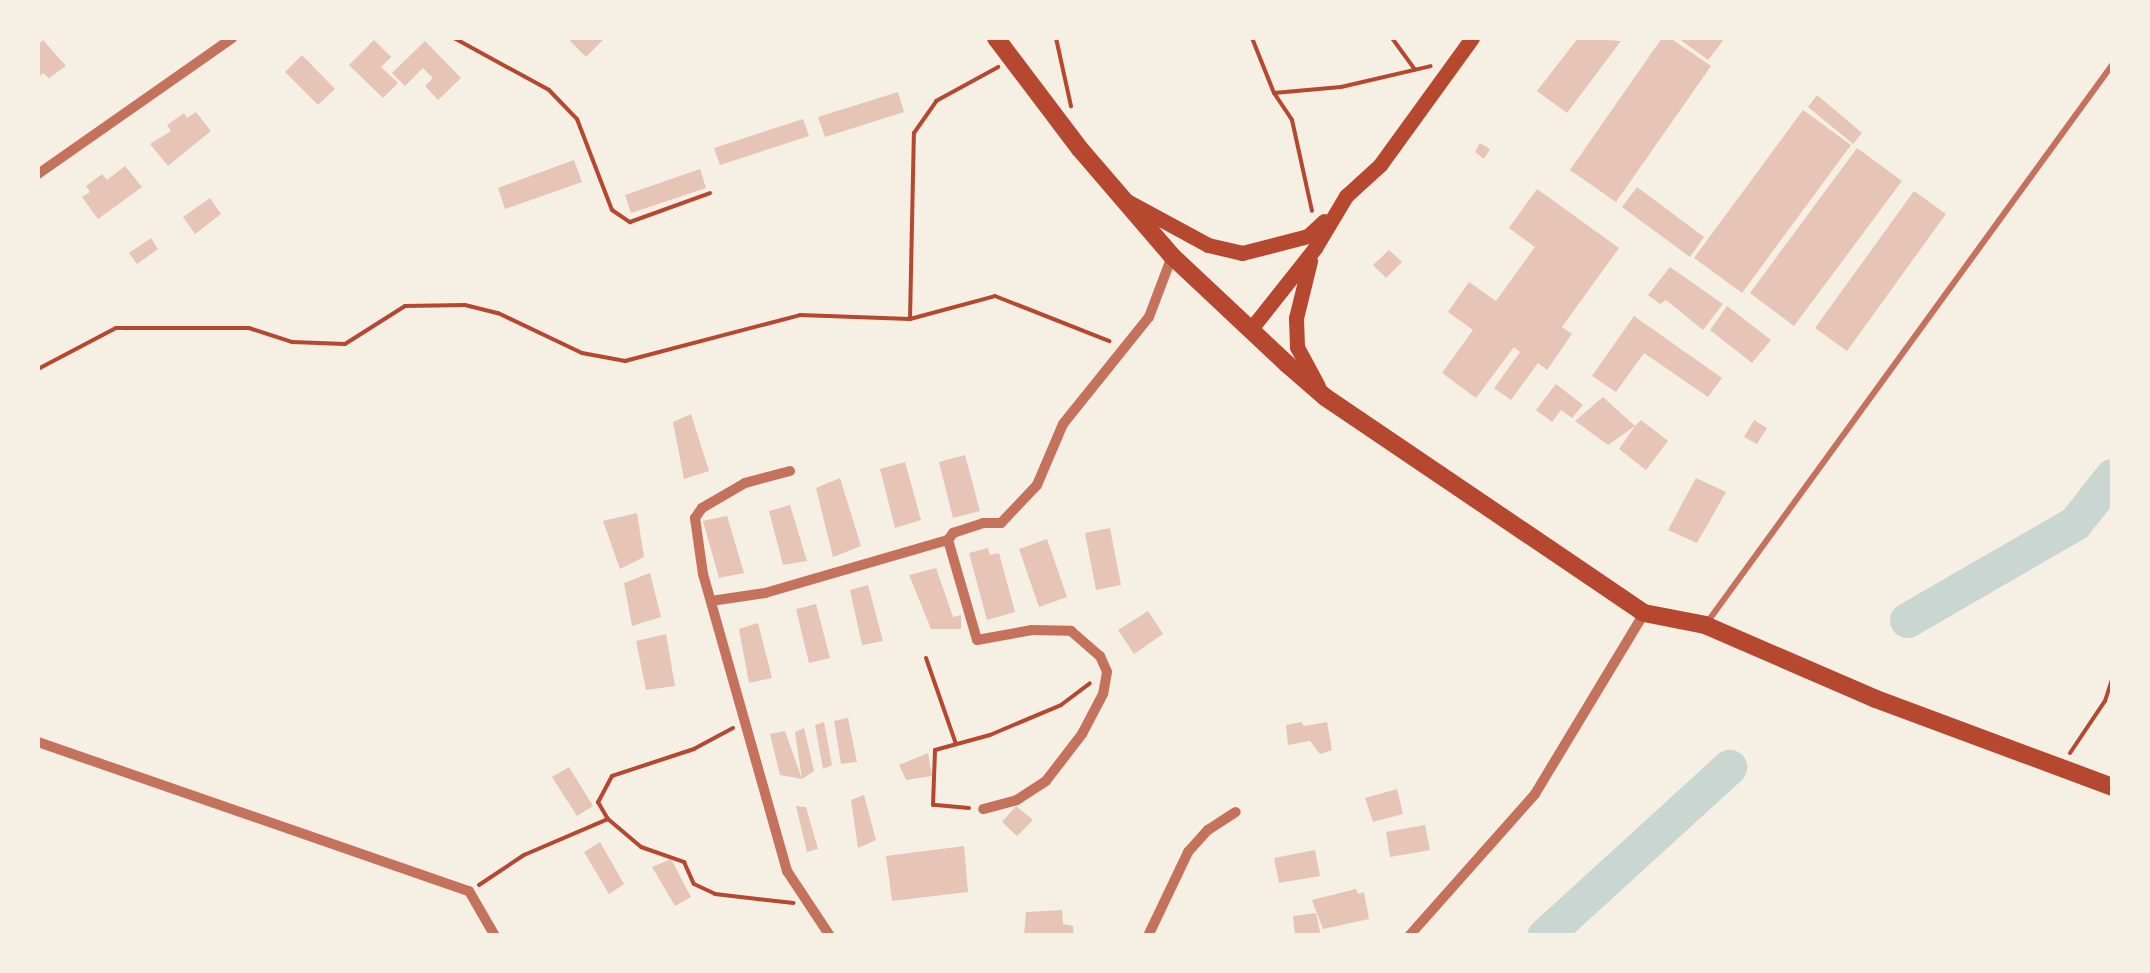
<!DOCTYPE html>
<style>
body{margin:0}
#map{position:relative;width:2150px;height:973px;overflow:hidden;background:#f6efe4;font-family:"Source Sans 3",sans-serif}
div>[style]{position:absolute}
.river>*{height:35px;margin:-17.5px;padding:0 17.5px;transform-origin:17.5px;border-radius:17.5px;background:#c9d6d2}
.building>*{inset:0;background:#e6c5b7}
.path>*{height:4px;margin:-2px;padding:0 2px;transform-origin:2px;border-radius:2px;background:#b5482f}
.service>*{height:6px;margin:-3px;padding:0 3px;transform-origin:3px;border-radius:3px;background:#c5725c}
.minor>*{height:10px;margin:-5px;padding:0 5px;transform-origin:5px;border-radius:5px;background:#c5725c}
.secondary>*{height:15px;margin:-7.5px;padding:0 7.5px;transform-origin:7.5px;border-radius:7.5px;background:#b5482f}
.primary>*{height:18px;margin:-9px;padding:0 9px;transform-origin:9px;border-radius:9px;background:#b5482f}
span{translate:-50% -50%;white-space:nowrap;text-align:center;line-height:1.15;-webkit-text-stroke:10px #f6efe4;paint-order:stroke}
.frame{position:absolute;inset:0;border:40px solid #f6efe4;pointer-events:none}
</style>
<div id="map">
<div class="river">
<i style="left:1907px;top:620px;width:194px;rotate:-30deg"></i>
<i style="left:2075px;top:523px;width:60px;rotate:-51.8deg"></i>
<i style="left:1544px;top:936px;width:251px;rotate:-42.4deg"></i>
</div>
<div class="building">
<i style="clip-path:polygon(574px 38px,605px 38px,586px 57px,570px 41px)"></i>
<i style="clip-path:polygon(1578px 38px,1621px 41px,1567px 113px,1537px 91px)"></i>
<i style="clip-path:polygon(1662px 38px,1670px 38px,1711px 66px,1616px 202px,1570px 170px)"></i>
<i style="clip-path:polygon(1678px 38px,1725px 38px,1708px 60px)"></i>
<i style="clip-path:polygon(43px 40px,66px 66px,49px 78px,43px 73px,38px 78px,38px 45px)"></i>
<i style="clip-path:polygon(374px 40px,391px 57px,381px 67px,398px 83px,383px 98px,349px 65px)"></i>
<i style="clip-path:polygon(425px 41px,461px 78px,438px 100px,425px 86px,433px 78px,423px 68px,405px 86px,392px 73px)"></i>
<i style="clip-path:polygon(302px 55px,335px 89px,318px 105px,285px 72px)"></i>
<i style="clip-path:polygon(898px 92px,904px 112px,825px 137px,818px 117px)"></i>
<i style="clip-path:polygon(1817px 95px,1862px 133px,1853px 144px,1808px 107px)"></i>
<i style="clip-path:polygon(1803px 110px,1851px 145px,1742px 293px,1694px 258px)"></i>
<i style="clip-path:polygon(196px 112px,211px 131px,168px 166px,150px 144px,171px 131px,167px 125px,184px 113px,187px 118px)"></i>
<i style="clip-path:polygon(803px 119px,809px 136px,720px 165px,714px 148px)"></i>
<i style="clip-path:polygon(1480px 143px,1490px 149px,1484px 159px,1475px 152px)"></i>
<i style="clip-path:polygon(1857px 148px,1902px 181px,1794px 326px,1750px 293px)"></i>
<i style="clip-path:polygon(574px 160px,582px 182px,505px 209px,498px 188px)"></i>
<i style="clip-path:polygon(125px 166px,142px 187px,98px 219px,82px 197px,90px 192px,86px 186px,102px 174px,107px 180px)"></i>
<i style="clip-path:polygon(700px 169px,706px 188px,631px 213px,625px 195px)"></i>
<i style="clip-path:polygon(1637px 187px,1704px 237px,1690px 257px,1622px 207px)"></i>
<i style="clip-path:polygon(1537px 189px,1619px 248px,1562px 327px,1572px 334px,1547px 370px,1538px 363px,1511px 400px,1494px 388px,1520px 352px,1514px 347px,1476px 398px,1442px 373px,1473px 330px,1448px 312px,1469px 282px,1496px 301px,1535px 247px,1509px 228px)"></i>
<i style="clip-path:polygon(1914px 191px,1946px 214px,1847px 351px,1815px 328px)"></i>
<i style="clip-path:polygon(210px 198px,221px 214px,195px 234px,183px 217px)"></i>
<i style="clip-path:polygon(151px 238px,158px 249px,137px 264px,129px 253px)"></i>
<i style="clip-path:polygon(1389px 250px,1402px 262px,1386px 278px,1373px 265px)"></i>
<i style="clip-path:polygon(1670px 267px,1723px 304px,1703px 330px,1666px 300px,1660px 304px,1648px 295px)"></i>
<i style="clip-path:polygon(1727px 306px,1771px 340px,1752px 363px,1710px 330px)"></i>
<i style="clip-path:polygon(1634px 316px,1722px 378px,1708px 397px,1644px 353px,1616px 392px,1592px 376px)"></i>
<i style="clip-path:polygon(1556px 384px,1583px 405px,1572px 418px,1561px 410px,1552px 422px,1536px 410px)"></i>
<i style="clip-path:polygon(1603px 397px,1635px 426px,1641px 420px,1668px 441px,1646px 470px,1619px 449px,1635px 426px,1608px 445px,1575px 421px)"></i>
<i style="clip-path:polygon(691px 414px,709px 471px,684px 479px,673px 422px)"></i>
<i style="clip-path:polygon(1754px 420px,1767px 428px,1757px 444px,1744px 437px)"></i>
<i style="clip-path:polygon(965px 455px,980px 511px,953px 518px,939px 462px)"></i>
<i style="clip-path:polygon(905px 462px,921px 520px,895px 528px,880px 469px)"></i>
<i style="clip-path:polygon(840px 478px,861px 546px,833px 557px,816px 488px)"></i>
<i style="clip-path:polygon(1696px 478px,1726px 492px,1697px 543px,1668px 530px)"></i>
<i style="clip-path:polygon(790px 505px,807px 561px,783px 565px,769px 511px)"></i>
<i style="clip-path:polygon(637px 513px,644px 557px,620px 569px,603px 521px)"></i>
<i style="clip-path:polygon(727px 516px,744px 573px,719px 578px,703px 521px)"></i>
<i style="clip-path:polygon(1110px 528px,1121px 585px,1096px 590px,1085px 533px)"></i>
<i style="clip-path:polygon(1047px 539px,1067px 597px,1039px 607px,1019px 549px)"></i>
<i style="clip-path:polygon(988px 548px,990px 555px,999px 553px,1015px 612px,987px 620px,969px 553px)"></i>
<i style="clip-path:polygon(936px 568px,953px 617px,961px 615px,961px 629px,931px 629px,909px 575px)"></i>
<i style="clip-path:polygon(650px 573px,661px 617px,632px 626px,624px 583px)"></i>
<i style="clip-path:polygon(868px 585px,883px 641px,862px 645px,850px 590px)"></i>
<i style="clip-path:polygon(816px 604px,830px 658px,809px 663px,796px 609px)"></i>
<i style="clip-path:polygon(1148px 611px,1163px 634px,1134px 654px,1118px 630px)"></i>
<i style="clip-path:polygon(758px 623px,772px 678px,749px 683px,739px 629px)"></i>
<i style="clip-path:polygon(666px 634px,675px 686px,646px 690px,636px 641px)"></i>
<i style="clip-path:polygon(848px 718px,857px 762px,841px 764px,834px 721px)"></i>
<i style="clip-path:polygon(824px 722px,832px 765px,823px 769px,815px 725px)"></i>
<i style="clip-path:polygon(1301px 722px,1304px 726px,1327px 722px,1332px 750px,1320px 754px,1310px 741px,1288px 745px,1286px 725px)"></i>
<i style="clip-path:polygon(804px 728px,814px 771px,802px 779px,795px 732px)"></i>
<i style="clip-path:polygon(785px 731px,802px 779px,780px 775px,770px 734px)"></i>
<i style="clip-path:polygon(928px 753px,932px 776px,906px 780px,899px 765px)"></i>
<i style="clip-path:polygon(569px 767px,593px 806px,577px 816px,552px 777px)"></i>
<i style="clip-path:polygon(1397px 789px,1403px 814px,1373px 822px,1365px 798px)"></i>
<i style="clip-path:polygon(864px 795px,876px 840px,858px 848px,851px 800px)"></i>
<i style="clip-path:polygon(796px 806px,806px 807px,818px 849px,807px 852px)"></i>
<i style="clip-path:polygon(1016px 806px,1033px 820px,1017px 836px,1002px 822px)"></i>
<i style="clip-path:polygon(1425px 825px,1430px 850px,1390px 857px,1386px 832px)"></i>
<i style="clip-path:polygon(600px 842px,624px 884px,609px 894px,584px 852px)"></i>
<i style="clip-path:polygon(964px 846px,968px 892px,892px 901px,886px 856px)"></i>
<i style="clip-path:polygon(1315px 850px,1320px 876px,1279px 883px,1274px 858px)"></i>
<i style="clip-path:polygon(671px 859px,691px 897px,675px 906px,652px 867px)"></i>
<i style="clip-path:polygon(1356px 889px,1358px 894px,1364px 892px,1369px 919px,1323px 929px,1312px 900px)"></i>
<i style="clip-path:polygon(1062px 910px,1063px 924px,1073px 926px,1074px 936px,1024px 936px,1026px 912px)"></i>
<i style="clip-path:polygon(1316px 913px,1321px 936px,1295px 936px,1293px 916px)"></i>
</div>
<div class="path">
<i style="left:454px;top:38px;width:108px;rotate:28.7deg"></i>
<i style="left:549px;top:90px;width:40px;rotate:46deg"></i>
<i style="left:577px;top:119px;width:97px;rotate:69deg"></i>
<i style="left:612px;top:210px;width:22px;rotate:34deg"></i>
<i style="left:630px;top:222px;width:85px;rotate:-19.9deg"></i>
<i style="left:1056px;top:38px;width:70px;rotate:77.6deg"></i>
<i style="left:1252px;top:38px;width:59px;rotate:68.2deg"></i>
<i style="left:1274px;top:93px;width:32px;rotate:56deg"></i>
<i style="left:1292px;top:120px;width:93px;rotate:77.6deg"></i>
<i style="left:1392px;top:38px;width:39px;rotate:54deg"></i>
<i style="left:1274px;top:93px;width:67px;rotate:-5.1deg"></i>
<i style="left:1341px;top:87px;width:92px;rotate:-13.1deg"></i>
<i style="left:910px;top:319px;width:186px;rotate:-88.8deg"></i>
<i style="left:914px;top:133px;width:39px;rotate:-55deg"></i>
<i style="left:936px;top:101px;width:71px;rotate:-28.7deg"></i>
<i style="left:38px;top:369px;width:88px;rotate:-27.7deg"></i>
<i style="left:116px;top:328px;width:133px"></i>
<i style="left:249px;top:328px;width:45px;rotate:18deg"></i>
<i style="left:292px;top:342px;width:53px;rotate:2.2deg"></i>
<i style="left:345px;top:344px;width:71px;rotate:-32.3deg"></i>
<i style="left:405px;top:306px;width:60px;rotate:-1deg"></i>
<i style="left:465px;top:305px;width:34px;rotate:14deg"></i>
<i style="left:498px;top:313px;width:93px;rotate:25.5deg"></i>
<i style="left:582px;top:353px;width:44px;rotate:10.5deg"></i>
<i style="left:625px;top:361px;width:181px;rotate:-14.7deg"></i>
<i style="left:800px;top:315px;width:110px;rotate:2.1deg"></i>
<i style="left:910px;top:319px;width:88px;rotate:-15.1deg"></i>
<i style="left:995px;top:296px;width:123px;rotate:21.5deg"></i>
<i style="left:926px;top:658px;width:91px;rotate:70.8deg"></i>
<i style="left:733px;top:728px;width:44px;rotate:151.7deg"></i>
<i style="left:694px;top:749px;width:86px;rotate:161.8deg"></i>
<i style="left:612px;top:776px;width:30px;rotate:118deg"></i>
<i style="left:598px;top:802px;width:20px;rotate:60deg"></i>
<i style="left:608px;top:819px;width:43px;rotate:40.3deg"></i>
<i style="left:641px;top:847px;width:46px;rotate:19.2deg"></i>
<i style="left:684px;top:862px;width:24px;rotate:66deg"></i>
<i style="left:694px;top:884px;width:23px;rotate:25deg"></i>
<i style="left:715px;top:894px;width:79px;rotate:6.6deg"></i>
<i style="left:2070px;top:753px;width:63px;rotate:-56.1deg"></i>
<i style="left:2105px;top:701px;width:22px;rotate:-72deg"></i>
<i style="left:969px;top:808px;width:36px;rotate:-175deg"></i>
<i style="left:933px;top:805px;width:55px;rotate:-87.9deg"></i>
<i style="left:935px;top:750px;width:57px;rotate:-15.3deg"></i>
<i style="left:990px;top:735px;width:77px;rotate:-22.9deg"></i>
<i style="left:1061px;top:705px;width:36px;rotate:-37deg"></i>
<i style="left:479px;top:885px;width:54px;rotate:-33.7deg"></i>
<i style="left:524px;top:855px;width:91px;rotate:-23.2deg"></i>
</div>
<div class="service">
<i style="left:1706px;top:624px;width:691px;rotate:-54.01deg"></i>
</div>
<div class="minor">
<i style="left:38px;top:174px;width:237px;rotate:-35deg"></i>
<i style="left:790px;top:471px;width:47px;rotate:165.1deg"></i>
<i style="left:745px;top:483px;width:50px;rotate:149.8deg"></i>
<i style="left:702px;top:508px;width:12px;rotate:125deg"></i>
<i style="left:695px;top:518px;width:57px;rotate:81.9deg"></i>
<i style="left:703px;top:574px;width:309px;rotate:74.2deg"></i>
<i style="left:787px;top:871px;width:78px;rotate:56.5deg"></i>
<i style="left:948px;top:540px;width:104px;rotate:73.8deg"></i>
<i style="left:977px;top:640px;width:56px;rotate:-10.3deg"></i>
<i style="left:1032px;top:630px;width:39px;rotate:1deg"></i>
<i style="left:1071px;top:631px;width:38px;rotate:41deg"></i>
<i style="left:1100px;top:656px;width:17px;rotate:66deg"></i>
<i style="left:1107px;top:672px;width:22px;rotate:100deg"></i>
<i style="left:1103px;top:694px;width:45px;rotate:117.7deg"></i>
<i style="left:1082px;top:734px;width:59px;rotate:127.5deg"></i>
<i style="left:1046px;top:781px;width:35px;rotate:147deg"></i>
<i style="left:1017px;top:800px;width:35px;rotate:165deg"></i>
<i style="left:711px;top:601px;width:55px;rotate:-8.4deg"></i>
<i style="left:765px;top:593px;width:191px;rotate:-16.2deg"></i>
<i style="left:948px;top:540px;width:9px;rotate:-54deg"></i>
<i style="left:953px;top:533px;width:32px;rotate:-18deg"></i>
<i style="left:983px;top:523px;width:18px"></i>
<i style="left:1001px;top:523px;width:52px;rotate:-46.5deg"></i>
<i style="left:1037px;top:485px;width:66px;rotate:-66.9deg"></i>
<i style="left:1063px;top:424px;width:137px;rotate:-51.2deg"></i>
<i style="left:1149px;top:317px;width:65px;rotate:-69.3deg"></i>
<i style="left:38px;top:742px;width:456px;rotate:19.1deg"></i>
<i style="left:469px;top:891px;width:52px;rotate:60deg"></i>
<i style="left:1148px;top:936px;width:93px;rotate:-64.5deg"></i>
<i style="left:1188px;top:852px;width:30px;rotate:-48deg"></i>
<i style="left:1208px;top:830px;width:33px;rotate:-33deg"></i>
<i style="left:1409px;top:936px;width:190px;rotate:-48.4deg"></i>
<i style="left:1535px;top:794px;width:211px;rotate:-58.9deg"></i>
</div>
<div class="secondary">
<i style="left:1127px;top:201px;width:92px;rotate:28.5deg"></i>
<i style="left:1208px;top:245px;width:35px;rotate:13deg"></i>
<i style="left:1242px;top:253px;width:68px;rotate:-14.4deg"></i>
<i style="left:1308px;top:236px;width:22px;rotate:-43deg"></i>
<i style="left:1310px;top:261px;width:59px;rotate:103.8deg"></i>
<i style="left:1296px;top:318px;width:29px;rotate:88deg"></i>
<i style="left:1297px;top:347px;width:44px;rotate:61.7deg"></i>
<i style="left:1250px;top:330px;width:105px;rotate:-51.6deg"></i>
<i style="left:1315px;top:248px;width:61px;rotate:-59.2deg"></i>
<i style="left:1346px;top:196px;width:46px;rotate:-42.4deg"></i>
<i style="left:1380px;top:165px;width:157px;rotate:-54.1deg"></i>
</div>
<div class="primary">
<i style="left:996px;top:38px;width:139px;rotate:52.9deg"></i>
<i style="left:1080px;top:149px;width:141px;rotate:49.3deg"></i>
<i style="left:1172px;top:256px;width:158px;rotate:43.2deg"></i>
<i style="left:1287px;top:364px;width:50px;rotate:41deg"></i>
<i style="left:1325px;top:397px;width:385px;rotate:34.1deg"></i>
<i style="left:1644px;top:613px;width:62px;rotate:11.1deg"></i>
<i style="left:1705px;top:625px;width:186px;rotate:23.4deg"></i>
<i style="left:1876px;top:699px;width:252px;rotate:20.4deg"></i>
</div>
<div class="frame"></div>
</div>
